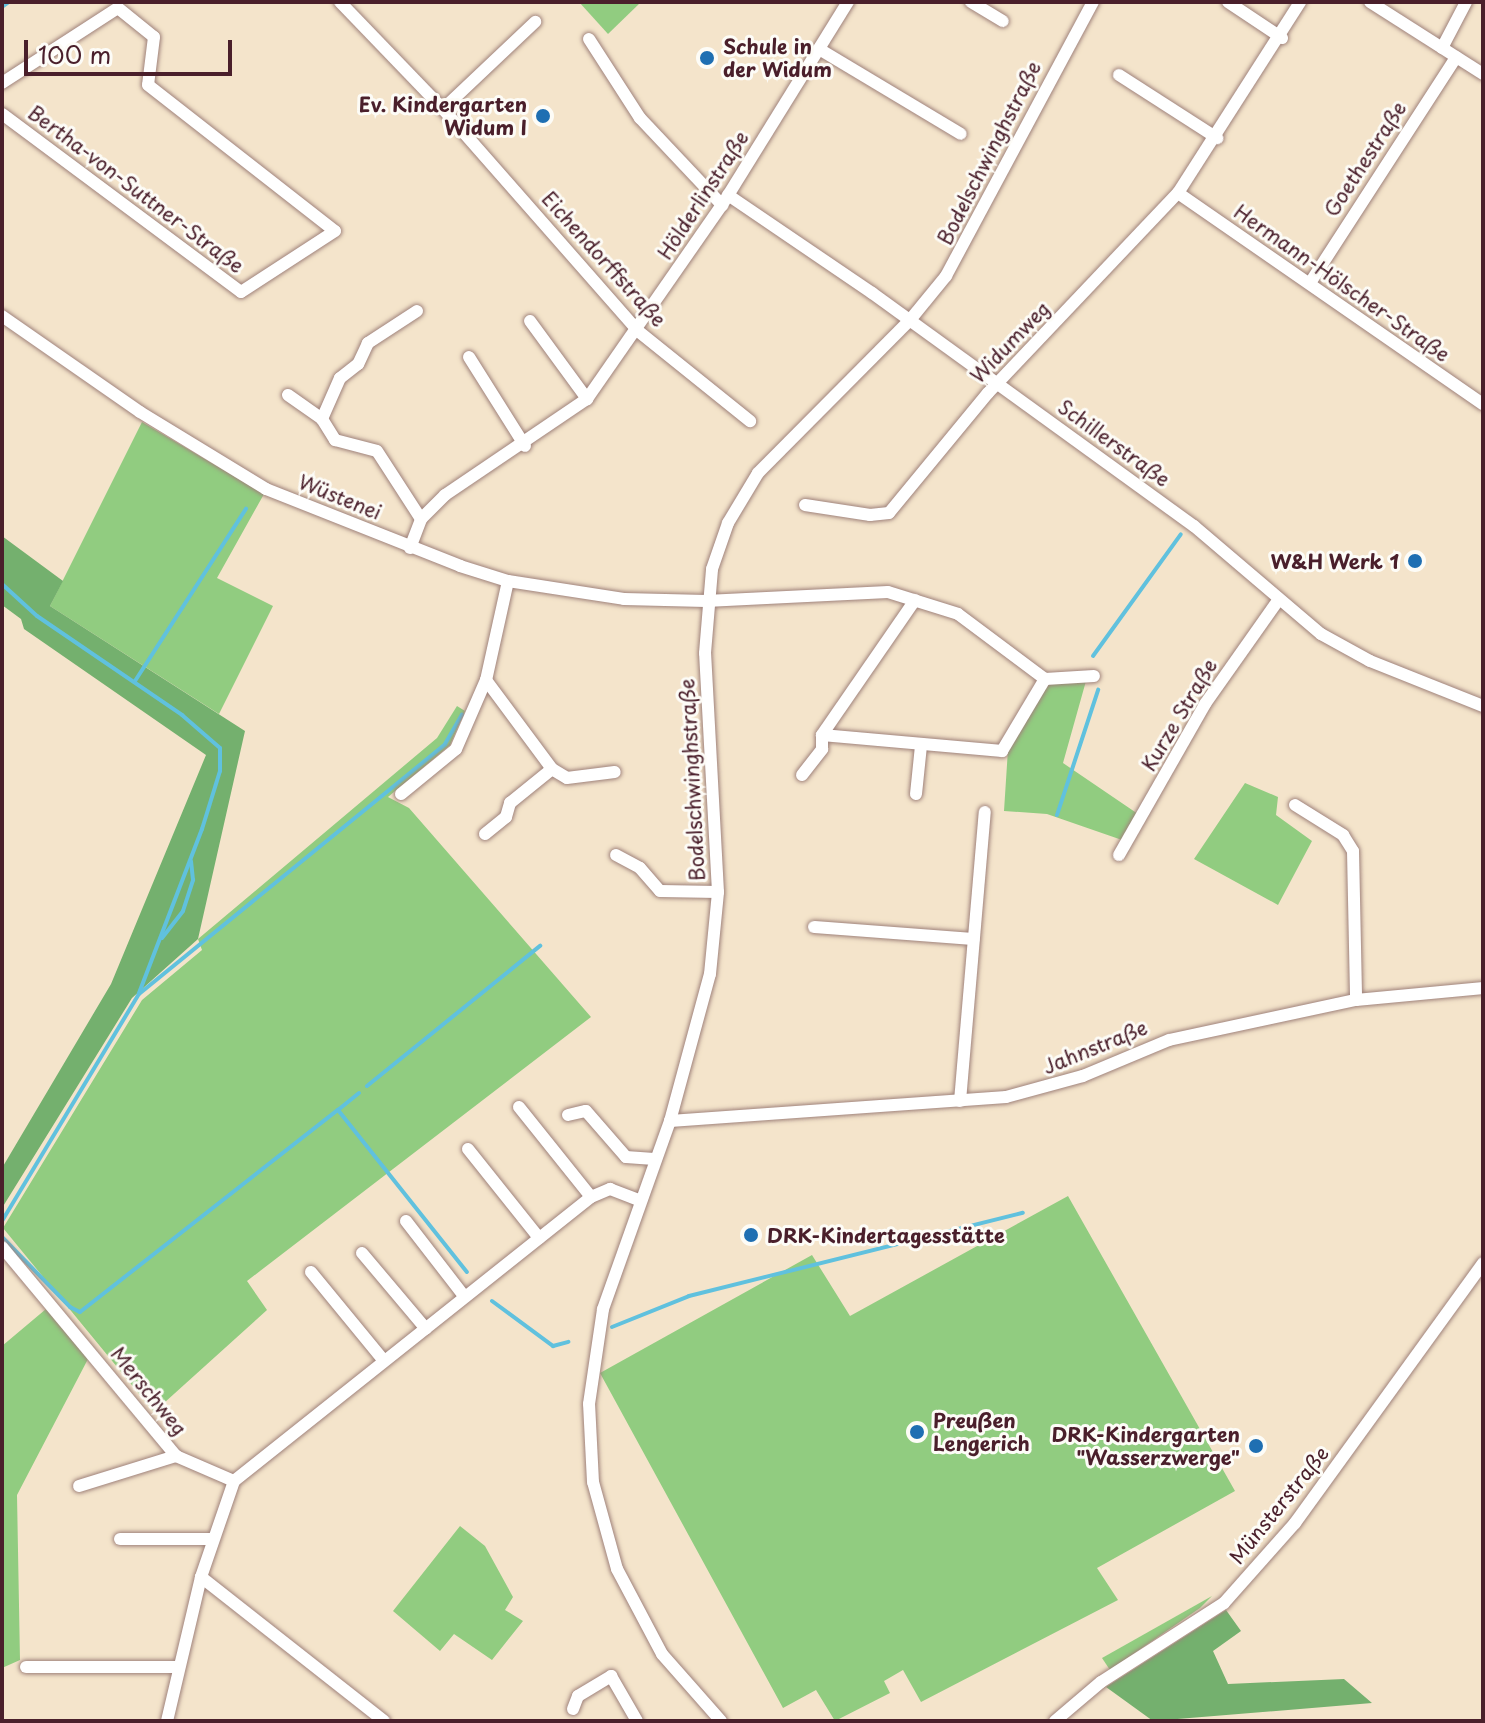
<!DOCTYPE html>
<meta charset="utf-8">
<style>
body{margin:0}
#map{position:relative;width:1485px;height:1723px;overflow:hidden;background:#f4e4cb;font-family:"Playpen Sans",sans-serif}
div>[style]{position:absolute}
.green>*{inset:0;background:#91cc80}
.forest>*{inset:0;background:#74b06e}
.stream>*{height:4px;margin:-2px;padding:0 2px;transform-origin:2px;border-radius:2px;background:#60c1de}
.roads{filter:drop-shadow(0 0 2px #9f827b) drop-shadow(0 0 2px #9f827b)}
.street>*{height:12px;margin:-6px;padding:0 6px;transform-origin:6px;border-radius:6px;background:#fff}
.dots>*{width:22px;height:22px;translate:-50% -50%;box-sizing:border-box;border:4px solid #fdfcf7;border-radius:50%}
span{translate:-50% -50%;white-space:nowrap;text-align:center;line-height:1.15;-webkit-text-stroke:6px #fdfcf7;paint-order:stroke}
.poi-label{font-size:20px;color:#4a1f2b;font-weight:700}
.left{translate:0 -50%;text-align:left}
.right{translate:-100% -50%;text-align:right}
.street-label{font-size:20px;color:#4a1f2b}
.frame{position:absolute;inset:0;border:4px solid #4a1f2b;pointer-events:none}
.scale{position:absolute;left:24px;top:40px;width:208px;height:36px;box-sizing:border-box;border:4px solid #4a1f2b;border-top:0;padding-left:10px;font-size:24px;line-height:28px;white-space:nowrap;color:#4a1f2b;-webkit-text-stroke:6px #fdfcf7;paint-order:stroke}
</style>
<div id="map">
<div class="green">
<i style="clip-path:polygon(579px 2px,641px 2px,608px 34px)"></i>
<i style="clip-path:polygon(142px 422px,264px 494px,217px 578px,273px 606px,219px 714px,50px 606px)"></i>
<i style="clip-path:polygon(1086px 681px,1063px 763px,1138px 814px,1122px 840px,1047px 814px,1004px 811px,1008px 749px,1048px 683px)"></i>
<i style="clip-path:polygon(457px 706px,465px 711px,450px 745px,388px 797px,409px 808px,591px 1017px,247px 1281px,267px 1310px,154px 1412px,3px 1228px,142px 1000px,202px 950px,198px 939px,437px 738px)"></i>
<i style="clip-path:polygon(1245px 783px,1278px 797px,1276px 815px,1312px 841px,1278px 905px,1194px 859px)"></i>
<i style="clip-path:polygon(1068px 1196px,1235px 1491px,1097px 1568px,1118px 1600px,921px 1702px,903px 1670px,884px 1681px,890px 1693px,835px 1721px,816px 1690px,783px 1708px,600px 1373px,812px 1255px,850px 1316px)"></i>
<i style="clip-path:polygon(46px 1309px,88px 1359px,17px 1495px,20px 1660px,2px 1668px,2px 1346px)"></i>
<i style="clip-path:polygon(460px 1526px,485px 1546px,513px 1597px,505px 1610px,523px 1621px,492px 1660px,454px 1634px,440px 1651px,393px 1611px)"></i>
<i style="clip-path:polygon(1212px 1596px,1200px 1608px,1110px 1670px,1102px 1658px)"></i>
</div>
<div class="forest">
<i style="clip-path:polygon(2px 536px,63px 581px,50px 606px,245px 731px,198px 939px,132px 998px,2px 1208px,2px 1168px,111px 984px,206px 755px,24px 629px,21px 619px,2px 605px)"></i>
<i style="clip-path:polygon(1226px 1610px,1241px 1631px,1213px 1651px,1228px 1684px,1344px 1679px,1372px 1703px,1153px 1721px,1106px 1687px)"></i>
</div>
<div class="stream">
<i style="left:2px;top:7px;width:9px;rotate:-36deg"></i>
<i style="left:2px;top:584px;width:47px;rotate:42.4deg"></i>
<i style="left:37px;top:616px;width:176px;rotate:34.3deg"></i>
<i style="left:182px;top:715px;width:50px;rotate:41deg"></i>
<i style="left:220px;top:748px;width:23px;rotate:90deg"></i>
<i style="left:220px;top:771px;width:61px;rotate:107.2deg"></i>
<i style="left:202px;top:829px;width:176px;rotate:111deg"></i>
<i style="left:1093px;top:656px;width:150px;rotate:-54.2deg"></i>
<i style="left:135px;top:681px;width:205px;rotate:-57.2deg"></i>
<i style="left:1057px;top:815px;width:132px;rotate:-71.8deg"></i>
<i style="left:162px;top:938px;width:34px;rotate:-52deg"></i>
<i style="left:183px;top:911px;width:33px;rotate:-72deg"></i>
<i style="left:193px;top:880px;width:19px;rotate:-96deg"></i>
<i style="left:367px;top:1086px;width:223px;rotate:-39deg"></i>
<i style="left:338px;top:1110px;width:27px;rotate:-39deg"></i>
<i style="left:2px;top:1221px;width:265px;rotate:-58.9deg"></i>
<i style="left:139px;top:994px;width:395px;rotate:-39.2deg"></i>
<i style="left:445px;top:744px;width:34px;rotate:-60deg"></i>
<i style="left:2px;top:1237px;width:98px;rotate:45.8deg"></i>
<i style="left:70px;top:1307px;width:11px;rotate:27deg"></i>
<i style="left:80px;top:1312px;width:328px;rotate:-38.1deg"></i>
<i style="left:338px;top:1110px;width:207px;rotate:51.5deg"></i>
<i style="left:492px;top:1301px;width:76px;rotate:36.4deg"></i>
<i style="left:553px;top:1346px;width:16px;rotate:-15deg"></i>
<i style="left:612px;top:1327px;width:83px;rotate:-21.9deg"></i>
<i style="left:689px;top:1296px;width:344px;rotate:-14deg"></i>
</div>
<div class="roads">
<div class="street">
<i style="left:340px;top:2px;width:149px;rotate:46.1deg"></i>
<i style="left:443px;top:109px;width:295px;rotate:48.7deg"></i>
<i style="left:638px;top:331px;width:144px;rotate:38.8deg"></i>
<i style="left:971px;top:2px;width:37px;rotate:31deg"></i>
<i style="left:1228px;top:2px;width:65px;rotate:33.7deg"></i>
<i style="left:1370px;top:2px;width:134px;rotate:32.5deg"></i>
<i style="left:589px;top:39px;width:94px;rotate:57.2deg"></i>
<i style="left:640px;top:118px;width:120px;rotate:46.7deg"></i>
<i style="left:1442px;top:48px;width:52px;rotate:-62.4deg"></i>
<i style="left:819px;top:49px;width:165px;rotate:30.9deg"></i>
<i style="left:1119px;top:75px;width:117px;rotate:32.7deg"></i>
<i style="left:2px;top:83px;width:138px;rotate:-32.9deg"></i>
<i style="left:118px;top:8px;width:46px;rotate:38.9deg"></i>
<i style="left:154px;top:37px;width:48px;rotate:97.1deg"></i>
<i style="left:148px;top:85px;width:237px;rotate:38deg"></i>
<i style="left:335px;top:231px;width:112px;rotate:147deg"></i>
<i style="left:241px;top:292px;width:298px;rotate:-143.3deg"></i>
<i style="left:443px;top:109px;width:127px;rotate:-43.4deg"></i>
<i style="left:1178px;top:193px;width:371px;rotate:34.7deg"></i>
<i style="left:728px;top:195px;width:174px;rotate:34.2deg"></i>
<i style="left:872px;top:293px;width:397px;rotate:35.9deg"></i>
<i style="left:1194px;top:526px;width:167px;rotate:40.4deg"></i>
<i style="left:1321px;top:634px;width:56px;rotate:28.9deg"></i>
<i style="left:1370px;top:661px;width:122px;rotate:21.7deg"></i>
<i style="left:1310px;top:283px;width:269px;rotate:-57.1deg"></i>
<i style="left:417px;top:311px;width:59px;rotate:146.9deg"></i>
<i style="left:368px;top:343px;width:23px;rotate:115deg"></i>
<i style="left:358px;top:364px;width:23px;rotate:142deg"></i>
<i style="left:340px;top:378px;width:45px;rotate:113.7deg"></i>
<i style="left:322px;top:419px;width:25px;rotate:58deg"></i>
<i style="left:335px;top:440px;width:43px;rotate:14.7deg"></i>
<i style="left:377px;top:451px;width:81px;rotate:57.1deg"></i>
<i style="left:2px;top:316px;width:168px;rotate:34.8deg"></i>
<i style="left:140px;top:412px;width:148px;rotate:31.4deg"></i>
<i style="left:266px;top:489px;width:209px;rotate:21.6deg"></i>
<i style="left:460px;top:566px;width:50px;rotate:17.4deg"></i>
<i style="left:508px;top:581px;width:117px;rotate:8.8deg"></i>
<i style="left:624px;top:599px;width:82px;rotate:1.4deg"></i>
<i style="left:706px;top:601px;width:182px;rotate:-2.8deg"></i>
<i style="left:888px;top:592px;width:73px;rotate:17.4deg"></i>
<i style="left:958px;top:614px;width:109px;rotate:36.8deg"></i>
<i style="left:1045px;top:679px;width:49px;rotate:-3.5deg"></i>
<i style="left:530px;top:321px;width:97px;rotate:53.8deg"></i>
<i style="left:469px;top:357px;width:105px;rotate:57.8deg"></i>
<i style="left:288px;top:395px;width:42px;rotate:35.2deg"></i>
<i style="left:805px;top:505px;width:66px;rotate:8.7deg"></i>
<i style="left:870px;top:515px;width:19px;rotate:-6deg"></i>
<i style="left:889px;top:513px;width:156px;rotate:-50.5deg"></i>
<i style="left:988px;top:393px;width:276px;rotate:-46.5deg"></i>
<i style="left:1178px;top:193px;width:227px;rotate:-57.4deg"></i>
<i style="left:410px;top:548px;width:31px;rotate:-69deg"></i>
<i style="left:421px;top:519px;width:34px;rotate:-45deg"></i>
<i style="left:445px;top:495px;width:171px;rotate:-34.1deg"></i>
<i style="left:587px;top:399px;width:236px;rotate:-55.2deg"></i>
<i style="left:722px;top:205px;width:239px;rotate:-58.2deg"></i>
<i style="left:508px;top:581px;width:101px;rotate:102.5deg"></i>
<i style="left:486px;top:680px;width:111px;rotate:53.4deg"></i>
<i style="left:552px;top:769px;width:17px;rotate:31deg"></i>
<i style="left:567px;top:778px;width:48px;rotate:-7.1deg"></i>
<i style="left:915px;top:600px;width:164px;rotate:124.6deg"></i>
<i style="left:822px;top:735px;width:181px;rotate:5.1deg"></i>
<i style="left:1002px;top:751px;width:84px;rotate:-59.2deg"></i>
<i style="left:802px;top:775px;width:33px;rotate:-52deg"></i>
<i style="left:822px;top:749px;width:14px;rotate:-90deg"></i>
<i style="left:401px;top:794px;width:71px;rotate:-39.3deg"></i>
<i style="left:456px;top:749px;width:75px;rotate:-66.5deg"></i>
<i style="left:916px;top:794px;width:48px;rotate:-84.1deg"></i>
<i style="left:1295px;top:805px;width:57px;rotate:32deg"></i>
<i style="left:1343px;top:835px;width:19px;rotate:58deg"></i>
<i style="left:1353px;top:851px;width:149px;rotate:88.8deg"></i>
<i style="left:485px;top:834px;width:27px;rotate:-39deg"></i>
<i style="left:506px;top:817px;width:15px;rotate:-74deg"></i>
<i style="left:510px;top:803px;width:54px;rotate:-39deg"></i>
<i style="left:616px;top:855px;width:27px;rotate:28deg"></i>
<i style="left:640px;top:868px;width:30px;rotate:49deg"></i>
<i style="left:660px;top:891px;width:58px;rotate:1deg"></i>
<i style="left:1119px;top:855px;width:174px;rotate:-60.3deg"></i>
<i style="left:1205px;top:704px;width:128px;rotate:-54.8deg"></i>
<i style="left:814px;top:927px;width:160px;rotate:4.3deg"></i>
<i style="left:960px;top:1101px;width:290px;rotate:-85.1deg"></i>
<i style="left:519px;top:1107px;width:115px;rotate:51.3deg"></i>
<i style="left:568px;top:1115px;width:18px;rotate:-13deg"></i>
<i style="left:586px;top:1111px;width:61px;rotate:49deg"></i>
<i style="left:626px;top:1157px;width:28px;rotate:4deg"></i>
<i style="left:670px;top:1121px;width:337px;rotate:-4.1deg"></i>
<i style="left:1006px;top:1097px;width:80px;rotate:-15.3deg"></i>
<i style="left:1083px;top:1076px;width:93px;rotate:-22.7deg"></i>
<i style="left:1169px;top:1040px;width:191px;rotate:-12.1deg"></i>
<i style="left:1356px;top:1000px;width:128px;rotate:-5.4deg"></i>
<i style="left:468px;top:1149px;width:114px;rotate:51.4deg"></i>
<i style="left:406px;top:1221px;width:95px;rotate:52.3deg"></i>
<i style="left:2px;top:1247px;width:272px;rotate:50.2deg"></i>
<i style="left:176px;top:1456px;width:63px;rotate:23.3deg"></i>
<i style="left:362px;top:1253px;width:99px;rotate:49.9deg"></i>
<i style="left:311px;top:1272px;width:115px;rotate:50.6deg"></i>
<i style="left:79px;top:1486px;width:102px;rotate:-17.2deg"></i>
<i style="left:120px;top:1539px;width:93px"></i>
<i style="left:201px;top:1577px;width:233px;rotate:38.2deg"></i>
<i style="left:26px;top:1667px;width:151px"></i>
<i style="left:573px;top:1709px;width:14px;rotate:-69deg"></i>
<i style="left:578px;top:1696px;width:39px;rotate:-31deg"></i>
<i style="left:611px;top:1676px;width:52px;rotate:60deg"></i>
<i style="left:167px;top:1721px;width:148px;rotate:-76.7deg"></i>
<i style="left:201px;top:1577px;width:102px;rotate:-71deg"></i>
<i style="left:234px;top:1481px;width:456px;rotate:-38.5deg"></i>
<i style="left:591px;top:1197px;width:21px;rotate:-23deg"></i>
<i style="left:610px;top:1189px;width:31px;rotate:21deg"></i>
<i style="left:721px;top:1721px;width:89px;rotate:-131.4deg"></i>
<i style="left:662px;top:1654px;width:96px;rotate:-117.9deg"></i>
<i style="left:617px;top:1569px;width:90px;rotate:-105.4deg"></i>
<i style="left:593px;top:1482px;width:78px;rotate:-92.9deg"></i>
<i style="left:589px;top:1404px;width:96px;rotate:-81.6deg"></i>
<i style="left:603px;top:1309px;width:200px;rotate:-70.4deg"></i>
<i style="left:670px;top:1121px;width:152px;rotate:-74.8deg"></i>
<i style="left:710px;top:974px;width:82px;rotate:-84.4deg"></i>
<i style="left:718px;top:892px;width:239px;rotate:-93.1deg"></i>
<i style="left:705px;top:653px;width:84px;rotate:-85.2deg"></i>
<i style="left:712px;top:569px;width:49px;rotate:-70.8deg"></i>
<i style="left:728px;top:523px;width:58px;rotate:-59deg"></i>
<i style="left:758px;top:473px;width:216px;rotate:-45.2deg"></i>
<i style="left:910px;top:320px;width:57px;rotate:-50.7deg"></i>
<i style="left:946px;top:276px;width:311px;rotate:-61.8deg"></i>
<i style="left:1055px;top:1721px;width:60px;rotate:-40.3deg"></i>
<i style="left:1101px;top:1682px;width:146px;rotate:-32.7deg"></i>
<i style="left:1224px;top:1603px;width:107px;rotate:-48.4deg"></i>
<i style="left:1295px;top:1523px;width:321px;rotate:-54.1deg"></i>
</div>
</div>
<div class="dots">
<i style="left:707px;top:58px;background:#1f6fb2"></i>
<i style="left:543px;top:116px;background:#1f6fb2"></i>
<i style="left:1415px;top:561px;background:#1f6fb2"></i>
<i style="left:751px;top:1235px;background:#1f6fb2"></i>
<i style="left:917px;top:1432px;background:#1f6fb2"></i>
<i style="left:1256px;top:1446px;background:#1f6fb2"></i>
</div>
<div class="poi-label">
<span class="left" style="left:723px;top:58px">Schule in<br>der Widum</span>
<span class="right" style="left:527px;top:116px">Ev. Kindergarten<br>Widum I</span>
<span class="right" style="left:1399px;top:561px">W&amp;H Werk 1</span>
<span class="left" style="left:767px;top:1235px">DRK-Kindertagesstätte</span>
<span class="left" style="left:933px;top:1432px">Preußen<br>Lengerich</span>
<span class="right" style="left:1240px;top:1446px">DRK-Kindergarten<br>"Wasserzwerge"</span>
</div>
<div class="street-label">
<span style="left:989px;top:153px;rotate:-63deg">Bodelschwinghstraße</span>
<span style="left:1365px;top:159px;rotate:-57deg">Goethestraße</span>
<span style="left:136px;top:189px;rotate:37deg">Bertha-von-Suttner-Straße</span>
<span style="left:703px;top:195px;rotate:-57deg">Hölderlinstraße</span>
<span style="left:604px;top:259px;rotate:48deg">Eichendorffstraße</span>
<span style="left:1342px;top:283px;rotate:35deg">Hermann-Hölscher-Straße</span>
<span style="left:1010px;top:342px;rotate:-46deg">Widumweg</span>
<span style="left:1114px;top:443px;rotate:36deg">Schillerstraße</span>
<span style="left:340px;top:497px;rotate:22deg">Wüstenei</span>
<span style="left:1179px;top:715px;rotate:-59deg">Kurze Straße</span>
<span style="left:692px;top:780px;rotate:-93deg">Bodelschwinghstraße</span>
<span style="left:1095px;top:1047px;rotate:-22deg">Jahnstraße</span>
<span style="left:149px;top:1391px;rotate:51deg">Merschweg</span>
<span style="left:1279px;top:1505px;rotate:-51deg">Münsterstraße</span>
</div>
<div class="frame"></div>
<div class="scale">100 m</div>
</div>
